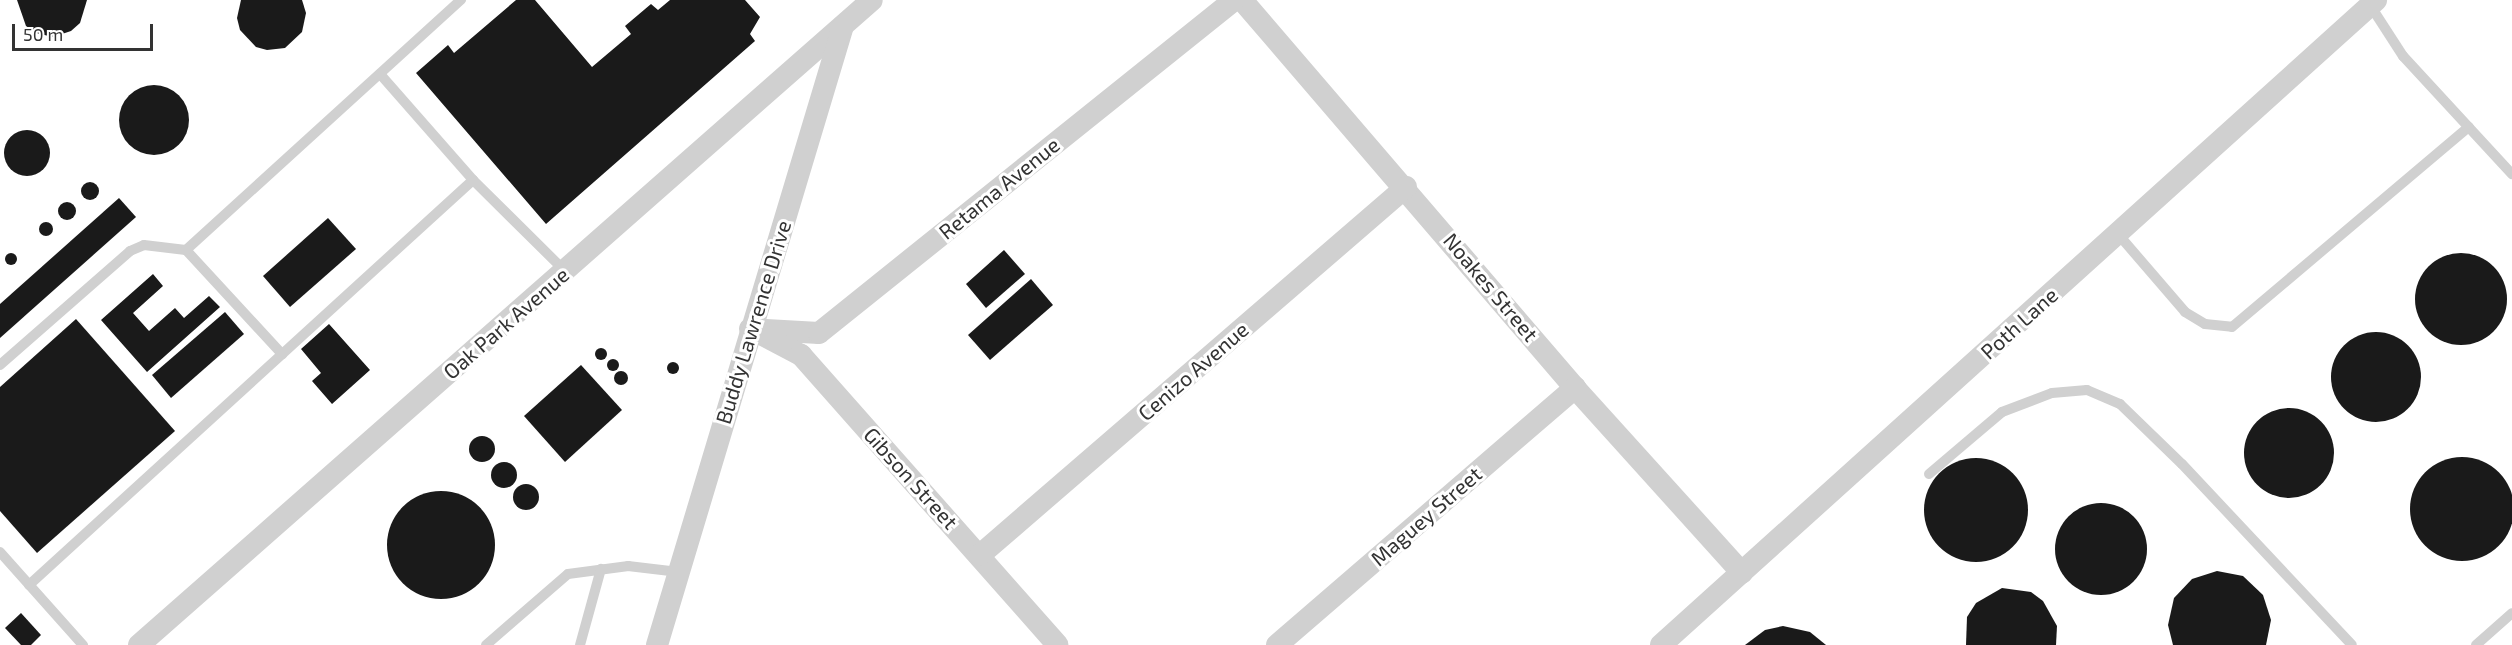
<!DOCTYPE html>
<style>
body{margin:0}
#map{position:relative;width:2512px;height:645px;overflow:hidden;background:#fff;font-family:"Exo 2",sans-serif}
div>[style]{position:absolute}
.building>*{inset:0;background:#1a1a1a}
.round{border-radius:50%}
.lane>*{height:10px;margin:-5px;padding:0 5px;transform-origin:5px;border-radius:5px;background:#d0d0d0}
.street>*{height:22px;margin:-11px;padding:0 11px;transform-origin:11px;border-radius:11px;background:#d0d0d0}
span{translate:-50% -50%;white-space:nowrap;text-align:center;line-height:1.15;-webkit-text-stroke:6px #fff;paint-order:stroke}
.street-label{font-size:21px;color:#333}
.scale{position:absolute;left:12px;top:24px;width:141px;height:27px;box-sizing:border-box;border:3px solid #333;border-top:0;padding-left:8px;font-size:18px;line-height:21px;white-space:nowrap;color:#333;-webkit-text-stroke:4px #fff;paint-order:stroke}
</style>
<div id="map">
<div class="building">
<i style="clip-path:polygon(17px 0,87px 0,80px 23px,71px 31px,53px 37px,36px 33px,26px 26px)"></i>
<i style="clip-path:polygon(241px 0,302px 0,306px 13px,302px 32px,285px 48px,267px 50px,256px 47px,240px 30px,237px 18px)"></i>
<i style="clip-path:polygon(516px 0,535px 0,592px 67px,631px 34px,625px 26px,651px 4px,658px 10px,670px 0,745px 0,760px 17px,750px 34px,755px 41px,546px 224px,416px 73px,448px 45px,454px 53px)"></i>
<i class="round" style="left:119px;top:85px;width:70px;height:70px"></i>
<i class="round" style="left:4px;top:130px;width:46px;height:46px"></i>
<i class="round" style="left:81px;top:182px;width:18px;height:18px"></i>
<i style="clip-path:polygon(119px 198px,136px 217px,0 338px,0 304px)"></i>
<i class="round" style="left:58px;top:202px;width:18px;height:18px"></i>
<i style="clip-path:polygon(328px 218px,356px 249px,290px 307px,263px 276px)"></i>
<i class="round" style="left:39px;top:222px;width:14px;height:14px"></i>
<i style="clip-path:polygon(1004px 250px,1025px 274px,986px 308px,966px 284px)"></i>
<i class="round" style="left:2415px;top:253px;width:92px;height:92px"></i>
<i class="round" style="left:5px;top:253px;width:12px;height:12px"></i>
<i style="clip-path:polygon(153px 274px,163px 286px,133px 313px,149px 331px,175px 308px,184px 318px,209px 296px,220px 307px,147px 372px,101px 320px)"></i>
<i style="clip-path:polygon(1031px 279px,1053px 305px,990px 360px,968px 335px)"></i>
<i style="clip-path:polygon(225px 312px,244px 334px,171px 398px,152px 375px)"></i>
<i style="clip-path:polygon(76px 319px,175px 431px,37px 553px,0 511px,0 387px)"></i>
<i style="clip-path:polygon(329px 324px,370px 370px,332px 404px,312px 381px,321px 373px,301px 349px)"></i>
<i class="round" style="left:2331px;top:332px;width:90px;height:90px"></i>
<i class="round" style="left:595px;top:348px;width:12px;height:12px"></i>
<i class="round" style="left:607px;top:359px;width:12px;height:12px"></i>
<i class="round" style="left:667px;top:362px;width:12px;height:12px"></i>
<i style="clip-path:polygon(581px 365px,622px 410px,565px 462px,524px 416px)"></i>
<i class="round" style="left:614px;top:371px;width:14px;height:14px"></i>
<i class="round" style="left:2244px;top:408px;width:90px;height:90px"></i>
<i class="round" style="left:469px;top:436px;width:26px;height:26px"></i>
<i class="round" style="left:2410px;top:457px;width:104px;height:104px"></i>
<i class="round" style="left:1924px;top:458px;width:104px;height:104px"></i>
<i class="round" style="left:491px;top:462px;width:26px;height:26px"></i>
<i class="round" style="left:513px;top:484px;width:26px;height:26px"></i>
<i class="round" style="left:387px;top:491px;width:108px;height:108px"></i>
<i class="round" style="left:2055px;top:503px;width:92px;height:92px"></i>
<i style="clip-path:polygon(2217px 571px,2243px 576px,2263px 595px,2271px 620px,2266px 645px,2173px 645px,2168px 625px,2174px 598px,2192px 579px)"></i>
<i style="clip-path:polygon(2002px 588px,2031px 592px,2043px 601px,2057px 626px,2056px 645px,1966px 645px,1967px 617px,1976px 603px)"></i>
<i style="clip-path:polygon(21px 613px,41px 635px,31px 645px,21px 645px,5px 628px)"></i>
<i style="clip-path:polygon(1783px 626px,1810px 632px,1826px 645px,1745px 645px,1765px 630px)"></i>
</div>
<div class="lane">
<i style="left:2370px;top:5px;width:61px;rotate:57.1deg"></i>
<i style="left:2403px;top:56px;width:161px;rotate:47.3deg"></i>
<i style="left:380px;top:74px;width:141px;rotate:48.7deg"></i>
<i style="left:473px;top:180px;width:129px;rotate:44.7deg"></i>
<i style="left:2118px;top:234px;width:103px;rotate:49.3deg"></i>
<i style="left:2185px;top:312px;width:23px;rotate:31deg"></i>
<i style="left:2205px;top:324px;width:27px;rotate:6deg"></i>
<i style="left:2232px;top:327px;width:310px;rotate:-40.2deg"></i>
<i style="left:186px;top:250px;width:142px;rotate:47.3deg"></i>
<i style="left:0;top:365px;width:173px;rotate:-41.2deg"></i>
<i style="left:130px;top:251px;width:15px;rotate:-23deg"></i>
<i style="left:144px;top:245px;width:42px;rotate:6.8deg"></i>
<i style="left:186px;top:250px;width:372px;rotate:-42.3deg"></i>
<i style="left:1929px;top:474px;width:96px;rotate:-40.3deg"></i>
<i style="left:2002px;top:412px;width:53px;rotate:-20.8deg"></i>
<i style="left:2052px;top:393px;width:35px;rotate:-5deg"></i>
<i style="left:2087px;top:390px;width:36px;rotate:23deg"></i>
<i style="left:2120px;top:404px;width:86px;rotate:44.1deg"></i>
<i style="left:2182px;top:464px;width:248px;rotate:46.8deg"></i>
<i style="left:0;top:552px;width:125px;rotate:48.3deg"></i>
<i style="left:29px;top:585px;width:601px;rotate:-42.37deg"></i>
<i style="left:486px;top:645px;width:108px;rotate:-40.9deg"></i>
<i style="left:568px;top:574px;width:61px;rotate:-7.6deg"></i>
<i style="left:628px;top:566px;width:51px;rotate:6.7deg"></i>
<i style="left:580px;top:645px;width:79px;rotate:-74.6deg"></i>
<i style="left:2476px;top:645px;width:48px;rotate:-41.6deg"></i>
</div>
<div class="street">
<i style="left:1242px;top:0;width:511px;rotate:49.36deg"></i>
<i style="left:1575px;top:388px;width:249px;rotate:47.9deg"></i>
<i style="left:750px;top:329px;width:69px;rotate:3.3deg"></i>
<i style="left:819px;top:333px;width:532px;rotate:-38.74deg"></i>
<i style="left:757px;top:332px;width:50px;rotate:27.6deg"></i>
<i style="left:801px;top:355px;width:387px;rotate:48.5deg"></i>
<i style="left:980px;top:555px;width:563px;rotate:-40.82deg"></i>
<i style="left:139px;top:645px;width:976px;rotate:-41.35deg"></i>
<i style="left:657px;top:645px;width:646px;rotate:-73.28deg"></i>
<i style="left:1277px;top:645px;width:394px;rotate:-40.8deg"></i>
<i style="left:1661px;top:645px;width:963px;rotate:-42.05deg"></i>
</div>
<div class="street-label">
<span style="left:999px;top:188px;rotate:-39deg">Retama Avenue</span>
<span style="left:1491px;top:287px;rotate:50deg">Noakes Street</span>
<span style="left:753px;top:322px;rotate:-73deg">Buddy Lawrence Drive</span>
<span style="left:506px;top:323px;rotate:-41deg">Oak Park Avenue</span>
<span style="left:2019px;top:323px;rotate:-42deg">Poth Lane</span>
<span style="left:1193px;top:371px;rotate:-41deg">Cenizo Avenue</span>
<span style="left:911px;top:478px;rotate:48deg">Gibson Street</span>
<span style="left:1426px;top:516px;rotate:-41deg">Maguey Street</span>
</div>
<div class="scale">50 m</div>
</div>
